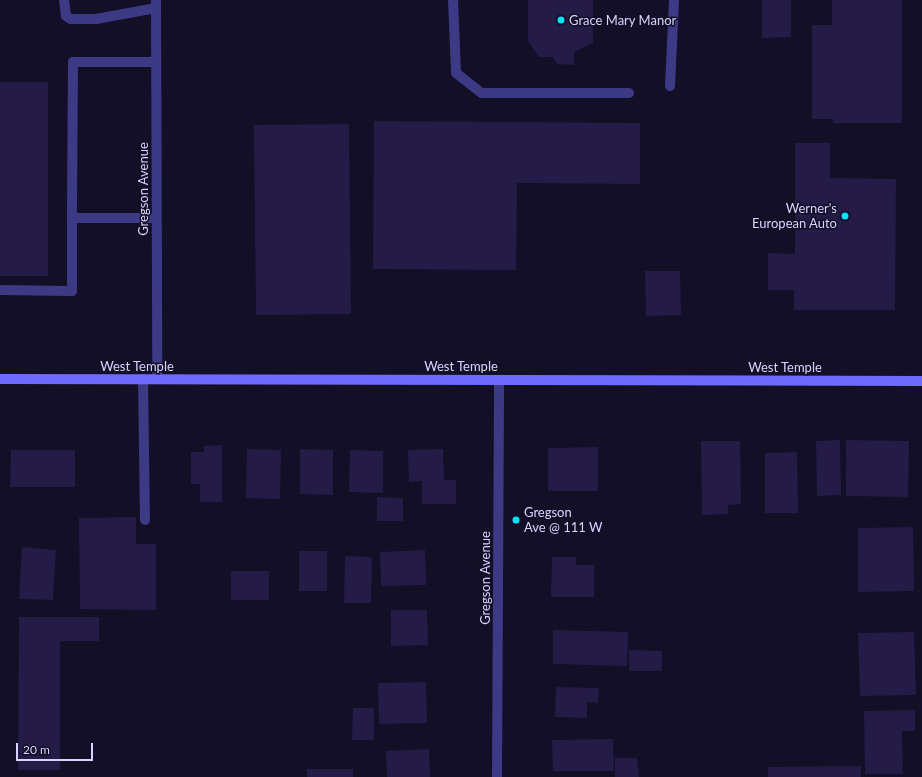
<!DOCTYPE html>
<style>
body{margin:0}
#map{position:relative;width:922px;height:777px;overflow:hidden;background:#130f26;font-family:Lato,sans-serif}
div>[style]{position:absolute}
.building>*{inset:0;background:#241b47}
.lane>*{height:10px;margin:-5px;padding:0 5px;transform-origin:5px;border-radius:5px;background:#3d3a85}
.street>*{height:10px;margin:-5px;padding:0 5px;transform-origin:5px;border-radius:5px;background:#3d3a85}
.secondary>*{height:10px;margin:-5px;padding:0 5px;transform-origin:5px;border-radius:5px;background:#6f6bff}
.dots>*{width:11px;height:11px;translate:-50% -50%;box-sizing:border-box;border:2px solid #130f26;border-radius:50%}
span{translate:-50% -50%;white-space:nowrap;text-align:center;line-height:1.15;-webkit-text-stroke:3px #130f26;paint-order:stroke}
.poi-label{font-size:13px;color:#d9d4ff}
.left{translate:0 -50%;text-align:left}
.right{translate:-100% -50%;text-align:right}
.street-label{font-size:13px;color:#d9d4ff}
.scale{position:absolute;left:16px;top:743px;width:77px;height:18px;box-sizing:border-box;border:2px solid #d9d4ff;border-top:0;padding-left:5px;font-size:12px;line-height:14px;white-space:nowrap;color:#d9d4ff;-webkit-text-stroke:3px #130f26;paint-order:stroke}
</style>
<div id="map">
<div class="building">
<i style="clip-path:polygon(528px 0,593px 0,593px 43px,574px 52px,574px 65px,557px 64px,553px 57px,539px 57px,528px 41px)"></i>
<i style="clip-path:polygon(762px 0,791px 0,791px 37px,762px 38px)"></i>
<i style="clip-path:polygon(832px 0,902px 0,902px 123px,833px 123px,833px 119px,812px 119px,812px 25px,832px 25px)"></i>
<i style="clip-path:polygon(0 82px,48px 82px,48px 276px,0 276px)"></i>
<i style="clip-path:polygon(374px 121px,640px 123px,640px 184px,517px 183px,516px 270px,373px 269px)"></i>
<i style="clip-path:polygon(349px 124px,351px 314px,256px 315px,254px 125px)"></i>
<i style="clip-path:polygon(795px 143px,830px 143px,830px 178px,896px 179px,895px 310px,794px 310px,794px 290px,768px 290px,768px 253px,795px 254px)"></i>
<i style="clip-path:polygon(645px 271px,680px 271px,681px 315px,646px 316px)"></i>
<i style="clip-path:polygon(840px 440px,841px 495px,817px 496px,816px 441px)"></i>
<i style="clip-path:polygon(846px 440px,909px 441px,908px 497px,846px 496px)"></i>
<i style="clip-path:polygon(701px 441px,740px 441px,741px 504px,728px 505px,728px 514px,702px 515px)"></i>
<i style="clip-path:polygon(222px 445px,222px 502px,200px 502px,200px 484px,191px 484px,191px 452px,204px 452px,204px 446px)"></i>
<i style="clip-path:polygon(598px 447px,598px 491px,548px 491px,548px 448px)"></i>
<i style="clip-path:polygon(247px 449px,281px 450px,280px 499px,246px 498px)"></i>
<i style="clip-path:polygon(300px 449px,333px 450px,333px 495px,300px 494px)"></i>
<i style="clip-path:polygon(443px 449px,444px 480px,456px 480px,456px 504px,422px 504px,422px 481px,409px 482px,408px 450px)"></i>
<i style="clip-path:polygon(11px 450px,75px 450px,75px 487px,10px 487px)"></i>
<i style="clip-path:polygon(350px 450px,383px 451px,383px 493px,349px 492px)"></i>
<i style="clip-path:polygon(797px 452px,798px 513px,765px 513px,765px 453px)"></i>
<i style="clip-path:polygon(377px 497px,403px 498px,403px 521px,377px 521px)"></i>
<i style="clip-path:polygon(136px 517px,136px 544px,156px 544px,156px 610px,80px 609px,79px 518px)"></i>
<i style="clip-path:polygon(913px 527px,914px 591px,858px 592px,858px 528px)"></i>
<i style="clip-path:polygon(22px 547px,56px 550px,53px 600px,19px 599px)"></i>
<i style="clip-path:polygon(425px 550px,426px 585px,381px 586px,380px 552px)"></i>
<i style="clip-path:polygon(299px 551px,327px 551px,327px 591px,299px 591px)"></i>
<i style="clip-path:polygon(345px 556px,372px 557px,371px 603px,344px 603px)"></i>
<i style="clip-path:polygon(552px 557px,576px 557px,576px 565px,594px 565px,594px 597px,551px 597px)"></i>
<i style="clip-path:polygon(231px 571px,269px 571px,269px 600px,231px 600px)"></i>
<i style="clip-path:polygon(391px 610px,427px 610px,428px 645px,391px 646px)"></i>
<i style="clip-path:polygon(19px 617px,99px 617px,99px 641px,60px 641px,60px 770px,18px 770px)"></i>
<i style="clip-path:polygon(553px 630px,628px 632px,627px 666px,553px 664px)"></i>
<i style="clip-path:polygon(914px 632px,916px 695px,860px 696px,858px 633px)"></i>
<i style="clip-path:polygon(629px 650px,662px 651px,662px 671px,629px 671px)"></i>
<i style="clip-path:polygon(426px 682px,427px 723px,379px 724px,378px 683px)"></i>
<i style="clip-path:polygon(556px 687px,599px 688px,598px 703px,587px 702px,587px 718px,555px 717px)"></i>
<i style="clip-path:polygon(353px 708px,374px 708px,374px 740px,352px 740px)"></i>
<i style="clip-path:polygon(915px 710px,915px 731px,902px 731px,903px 774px,865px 774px,864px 711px)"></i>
<i style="clip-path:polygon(613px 739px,614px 771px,553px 771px,552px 740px)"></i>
<i style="clip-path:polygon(429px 749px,430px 777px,387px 777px,386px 751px)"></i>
<i style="clip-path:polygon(615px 758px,637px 758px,639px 777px,615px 777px)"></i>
<i style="clip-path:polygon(861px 766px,861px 777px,768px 777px,768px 767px)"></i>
<i style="clip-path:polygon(307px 769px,353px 769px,353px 777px,307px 777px)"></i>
</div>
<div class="lane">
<i style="left:64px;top:0;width:16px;rotate:83deg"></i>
<i style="left:66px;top:16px;width:6px;rotate:31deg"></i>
<i style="left:71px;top:19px;width:25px"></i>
<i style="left:96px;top:19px;width:61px;rotate:-10.4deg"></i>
<i style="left:453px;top:0;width:73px;rotate:87.6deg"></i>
<i style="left:456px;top:73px;width:33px;rotate:38deg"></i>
<i style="left:482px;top:93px;width:147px"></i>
<i style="left:156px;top:62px;width:83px;rotate:180deg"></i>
<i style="left:73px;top:62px;width:156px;rotate:90.4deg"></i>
<i style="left:72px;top:218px;width:84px"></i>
<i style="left:670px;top:86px;width:86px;rotate:-87.3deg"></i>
<i style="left:0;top:290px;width:72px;rotate:0.8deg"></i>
<i style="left:72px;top:291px;width:73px;rotate:-90deg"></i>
<i style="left:143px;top:379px;width:141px;rotate:89.2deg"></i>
</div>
<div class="street">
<i style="left:156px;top:0;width:379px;rotate:89.8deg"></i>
<i style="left:497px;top:777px;width:397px;rotate:-89.7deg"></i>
</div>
<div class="secondary">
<i style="left:0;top:379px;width:922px;rotate:0.12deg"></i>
</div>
<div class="dots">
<i style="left:561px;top:20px;background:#00e5ff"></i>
<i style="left:845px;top:216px;background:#00e5ff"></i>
<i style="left:516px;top:520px;background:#00e5ff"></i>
</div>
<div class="poi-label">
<span class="left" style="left:569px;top:20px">Grace Mary Manor</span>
<span class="right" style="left:837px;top:216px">Werner's<br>European Auto</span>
<span class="left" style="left:524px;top:520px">Gregson<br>Ave @ 111 W</span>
</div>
<div class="street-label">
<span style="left:143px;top:189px;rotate:-90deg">Gregson Avenue</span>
<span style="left:137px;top:366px">West Temple</span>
<span style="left:461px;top:366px">West Temple</span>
<span style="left:785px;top:367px">West Temple</span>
<span style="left:485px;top:578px;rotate:-90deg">Gregson Avenue</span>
</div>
<div class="scale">20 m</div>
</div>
